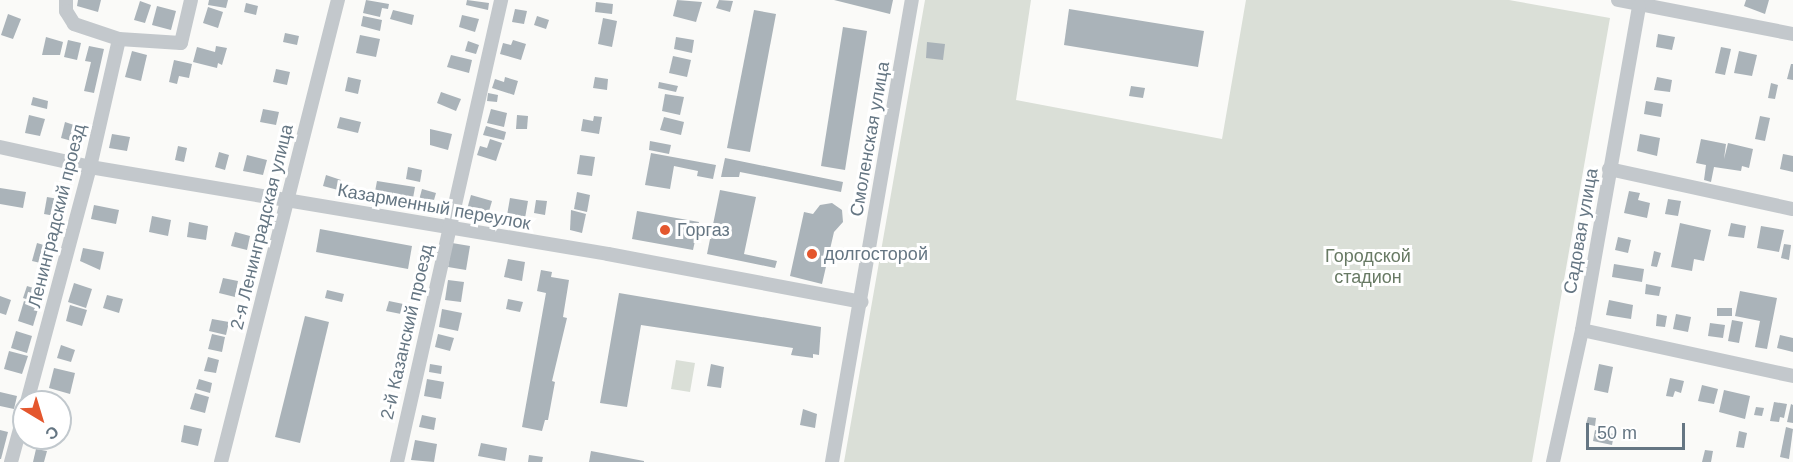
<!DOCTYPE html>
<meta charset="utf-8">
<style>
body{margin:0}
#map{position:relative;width:1793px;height:462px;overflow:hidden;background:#fafaf8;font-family:Arial,sans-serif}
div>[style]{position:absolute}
.green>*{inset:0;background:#dadfd7}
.building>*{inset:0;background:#aab3b9}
.minor>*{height:14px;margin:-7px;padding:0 7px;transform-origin:7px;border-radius:7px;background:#c3c8cc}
.dots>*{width:16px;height:16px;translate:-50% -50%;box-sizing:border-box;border:3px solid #fff;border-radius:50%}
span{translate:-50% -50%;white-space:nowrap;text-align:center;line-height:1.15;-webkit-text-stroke:6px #fff;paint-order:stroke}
.street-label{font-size:18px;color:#657683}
.poi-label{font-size:18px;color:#657683}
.left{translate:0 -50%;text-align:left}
.park-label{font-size:18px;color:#687a64}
.north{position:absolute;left:12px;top:390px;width:60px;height:60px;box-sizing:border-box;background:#fff;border:2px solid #c1c8cd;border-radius:50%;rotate:142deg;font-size:16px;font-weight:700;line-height:24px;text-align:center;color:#657683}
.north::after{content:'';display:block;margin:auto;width:21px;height:27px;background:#e4572e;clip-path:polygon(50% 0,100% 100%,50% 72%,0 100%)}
.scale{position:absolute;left:1586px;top:423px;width:99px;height:27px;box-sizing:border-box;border:3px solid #657683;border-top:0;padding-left:8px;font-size:18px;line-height:21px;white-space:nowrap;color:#657683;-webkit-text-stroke:4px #fff;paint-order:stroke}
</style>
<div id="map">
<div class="green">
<i style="clip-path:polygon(925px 0,1031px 0,1016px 100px,1222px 139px,1246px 0,1509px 0,1610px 18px,1532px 462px,844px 462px)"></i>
<i style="clip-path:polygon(676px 360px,695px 363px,690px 392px,671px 389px)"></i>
</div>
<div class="building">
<i style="clip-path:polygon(78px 0,101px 0,98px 12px,77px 6px)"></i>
<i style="clip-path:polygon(209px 0,228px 0,226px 8px,208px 5px)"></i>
<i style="clip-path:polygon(366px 0,389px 4px,388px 9px,382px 8px,380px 17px,363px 13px)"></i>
<i style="clip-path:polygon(467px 0,489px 3px,488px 10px,466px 5px)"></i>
<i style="clip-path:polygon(677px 0,702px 2px,696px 22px,673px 16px)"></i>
<i style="clip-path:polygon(719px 0,733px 1px,730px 12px,716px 8px)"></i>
<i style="clip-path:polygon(834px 0,893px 0,890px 14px)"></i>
<i style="clip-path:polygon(1746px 0,1769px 0,1765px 14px,1744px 6px)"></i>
<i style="clip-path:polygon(140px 1px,151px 5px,145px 23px,134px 20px)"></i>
<i style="clip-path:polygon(596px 2px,613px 4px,612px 14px,595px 12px)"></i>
<i style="clip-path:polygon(246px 3px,258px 6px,256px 15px,244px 12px)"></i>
<i style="clip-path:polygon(157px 6px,176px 11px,171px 30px,152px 25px)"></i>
<i style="clip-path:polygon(208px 7px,223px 12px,218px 28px,203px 23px)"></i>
<i style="clip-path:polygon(515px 9px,527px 11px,524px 24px,512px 22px)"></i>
<i style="clip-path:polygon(1069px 9px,1204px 31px,1198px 67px,1064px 45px)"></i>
<i style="clip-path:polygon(393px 10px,414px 15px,412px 25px,390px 19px)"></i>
<i style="clip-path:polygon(754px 10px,776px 14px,750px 152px,727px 148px)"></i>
<i style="clip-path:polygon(8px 14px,21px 19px,13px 39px,1px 35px)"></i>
<i style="clip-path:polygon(462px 15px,479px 19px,475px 32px,459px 27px)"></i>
<i style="clip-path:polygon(363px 16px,382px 20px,380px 31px,361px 26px)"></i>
<i style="clip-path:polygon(537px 16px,549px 20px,546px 29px,534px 25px)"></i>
<i style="clip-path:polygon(603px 18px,617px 21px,612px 47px,598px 44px)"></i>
<i style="clip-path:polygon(843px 27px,867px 31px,845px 170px,821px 166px)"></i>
<i style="clip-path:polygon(285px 33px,299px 36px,297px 45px,283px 42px)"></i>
<i style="clip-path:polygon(1658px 34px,1675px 37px,1672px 50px,1656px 47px)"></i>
<i style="clip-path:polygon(360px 35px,380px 39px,376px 57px,356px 53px)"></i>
<i style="clip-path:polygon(46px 37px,63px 42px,60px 55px,42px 55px)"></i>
<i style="clip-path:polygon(676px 37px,694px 40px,692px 53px,674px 49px)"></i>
<i style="clip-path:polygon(68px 40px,81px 43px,77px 60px,64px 57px)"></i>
<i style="clip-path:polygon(513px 40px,526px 44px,521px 60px,500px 54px,503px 43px,511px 45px)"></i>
<i style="clip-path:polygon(468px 41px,479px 45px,476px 54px,465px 51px)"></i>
<i style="clip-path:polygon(927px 42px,945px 44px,943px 60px,926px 58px)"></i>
<i style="clip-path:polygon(89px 46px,104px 49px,94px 93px,84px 91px,91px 62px,85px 61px)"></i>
<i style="clip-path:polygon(216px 46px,227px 48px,222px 65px,218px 63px,217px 68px,193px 62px,197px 47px,215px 52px)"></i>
<i style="clip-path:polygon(1721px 47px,1731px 49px,1725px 75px,1715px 73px)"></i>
<i style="clip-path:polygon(132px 51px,147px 55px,141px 81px,125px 77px)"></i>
<i style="clip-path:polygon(1739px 51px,1757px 55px,1752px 76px,1734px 73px)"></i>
<i style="clip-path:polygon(451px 55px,472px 60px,469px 73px,447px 67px)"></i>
<i style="clip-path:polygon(673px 56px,691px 60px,687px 77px,669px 73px)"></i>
<i style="clip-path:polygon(174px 60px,192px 64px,189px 78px,179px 76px,177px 84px,169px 82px)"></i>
<i style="clip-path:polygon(1791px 64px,1793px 64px,1793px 80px,1787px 79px)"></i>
<i style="clip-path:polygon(276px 69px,290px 72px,287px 85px,273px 82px)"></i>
<i style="clip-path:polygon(348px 77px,361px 80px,358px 94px,345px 91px)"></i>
<i style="clip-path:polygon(505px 77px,518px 81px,514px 95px,492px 88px,495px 79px,504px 82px)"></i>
<i style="clip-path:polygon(595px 77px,608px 79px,607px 90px,593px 88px)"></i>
<i style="clip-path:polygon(1657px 77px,1672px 80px,1670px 92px,1654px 90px)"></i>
<i style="clip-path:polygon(659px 82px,678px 86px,676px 92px,658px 88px)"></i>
<i style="clip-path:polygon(1771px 83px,1778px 85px,1775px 99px,1768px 98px)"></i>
<i style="clip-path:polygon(1131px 86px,1145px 88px,1143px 98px,1129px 96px)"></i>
<i style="clip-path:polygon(441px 92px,461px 99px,456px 111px,437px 103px)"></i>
<i style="clip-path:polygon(488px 93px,498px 95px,497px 102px,487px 101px)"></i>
<i style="clip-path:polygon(665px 94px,684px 97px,680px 115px,662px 111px)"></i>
<i style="clip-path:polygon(33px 97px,48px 101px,47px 109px,31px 105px)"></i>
<i style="clip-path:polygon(1646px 101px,1663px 104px,1661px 117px,1644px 114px)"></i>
<i style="clip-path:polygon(263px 109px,279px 112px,276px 125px,260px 122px)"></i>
<i style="clip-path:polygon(491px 109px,507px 113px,504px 127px,487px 123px)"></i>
<i style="clip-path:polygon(29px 115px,45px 119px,40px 136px,25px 133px)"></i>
<i style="clip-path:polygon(517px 115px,528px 116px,527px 129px,516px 129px)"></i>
<i style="clip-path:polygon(594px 116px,602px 117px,599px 134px,581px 131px,583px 119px,593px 121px)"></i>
<i style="clip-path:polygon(1760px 116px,1770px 118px,1765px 141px,1755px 139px)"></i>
<i style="clip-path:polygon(340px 117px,361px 122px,358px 133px,337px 128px)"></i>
<i style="clip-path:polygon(664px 117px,684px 122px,681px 135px,660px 130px)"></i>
<i style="clip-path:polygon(65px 122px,83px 128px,79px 143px,61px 138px)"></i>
<i style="clip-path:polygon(486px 126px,506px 132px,504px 140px,483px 135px)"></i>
<i style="clip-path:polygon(430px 129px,452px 134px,448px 150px,430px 145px)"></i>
<i style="clip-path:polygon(112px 134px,130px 137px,127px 151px,109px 148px)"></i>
<i style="clip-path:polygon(1640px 134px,1660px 138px,1657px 156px,1637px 151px)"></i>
<i style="clip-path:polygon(490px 139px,502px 143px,496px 161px,477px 155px,480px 146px,487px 148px)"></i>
<i style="clip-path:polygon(1701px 139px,1726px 144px,1724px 159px,1728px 143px,1753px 149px,1749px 168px,1742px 166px,1741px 171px,1714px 167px,1711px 182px,1704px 180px,1706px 165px,1696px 163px)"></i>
<i style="clip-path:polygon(650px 141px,671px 145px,669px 154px,649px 150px)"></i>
<i style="clip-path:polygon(178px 146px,187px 148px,184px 162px,175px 160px)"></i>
<i style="clip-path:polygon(219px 152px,229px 155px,225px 170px,215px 167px)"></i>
<i style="clip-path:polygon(651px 153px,716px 165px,713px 179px,697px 176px,698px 171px,674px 166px,670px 189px,645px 185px)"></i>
<i style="clip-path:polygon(1783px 154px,1793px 156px,1793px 172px,1780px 169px)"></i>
<i style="clip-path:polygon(247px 155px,267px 160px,263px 175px,243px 171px)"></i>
<i style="clip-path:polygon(580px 155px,595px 157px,592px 176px,577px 174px)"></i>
<i style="clip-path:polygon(725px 158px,843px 182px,841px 192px,740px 172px,739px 177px,721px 177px)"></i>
<i style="clip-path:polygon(408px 167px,422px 170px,420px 182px,406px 179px)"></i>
<i style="clip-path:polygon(326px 175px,341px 180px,338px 190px,323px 186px)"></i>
<i style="clip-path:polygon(377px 181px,415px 187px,412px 204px,374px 197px)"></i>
<i style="clip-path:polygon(0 188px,26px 192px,23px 208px,0 204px)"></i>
<i style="clip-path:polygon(422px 189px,436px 193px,432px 207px,418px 204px)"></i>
<i style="clip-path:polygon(720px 190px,756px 197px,744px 254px,777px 261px,775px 268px,707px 254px)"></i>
<i style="clip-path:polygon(1629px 191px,1640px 193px,1638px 200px,1650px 203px,1647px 218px,1624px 213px)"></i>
<i style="clip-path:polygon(577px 192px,590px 195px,587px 212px,574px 209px)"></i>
<i style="clip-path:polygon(471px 195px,492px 201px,487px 218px,466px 213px)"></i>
<i style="clip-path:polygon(47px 197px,64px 200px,61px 217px,44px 214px)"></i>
<i style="clip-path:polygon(510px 198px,528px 201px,524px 224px,506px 221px)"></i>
<i style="clip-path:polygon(1668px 199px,1681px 201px,1678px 216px,1665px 214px)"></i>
<i style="clip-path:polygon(536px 200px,547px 201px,545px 215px,534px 213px)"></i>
<i style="clip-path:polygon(832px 203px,842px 210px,843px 222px,834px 232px,822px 284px,790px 276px,804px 212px,813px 214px,820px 205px)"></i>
<i style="clip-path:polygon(94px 205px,119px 210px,116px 224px,91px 219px)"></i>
<i style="clip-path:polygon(571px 210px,586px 214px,582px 233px,570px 230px)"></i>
<i style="clip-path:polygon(637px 211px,699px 222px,693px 250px,632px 239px)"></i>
<i style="clip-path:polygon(152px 216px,171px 220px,168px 236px,149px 232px)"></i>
<i style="clip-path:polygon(189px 222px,208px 226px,206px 240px,187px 237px)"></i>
<i style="clip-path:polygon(1680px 223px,1711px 230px,1704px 261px,1694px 259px,1692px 271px,1671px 267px)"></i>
<i style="clip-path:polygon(1731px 223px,1746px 226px,1744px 238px,1728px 236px)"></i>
<i style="clip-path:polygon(1761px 226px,1784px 230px,1779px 252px,1757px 248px)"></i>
<i style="clip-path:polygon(320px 229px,412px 246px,408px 269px,316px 252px)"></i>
<i style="clip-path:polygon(235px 232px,250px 236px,247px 250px,231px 246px)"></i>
<i style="clip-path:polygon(1618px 237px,1631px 240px,1628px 253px,1615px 250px)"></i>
<i style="clip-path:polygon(37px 243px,54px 248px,49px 265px,32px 261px)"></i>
<i style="clip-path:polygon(452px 243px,470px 246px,466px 270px,448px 267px)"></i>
<i style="clip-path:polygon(1784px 244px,1791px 245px,1789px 260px,1781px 258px)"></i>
<i style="clip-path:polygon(83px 248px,104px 252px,100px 270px,80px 261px)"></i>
<i style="clip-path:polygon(1654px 251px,1661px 253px,1657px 267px,1651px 266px)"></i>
<i style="clip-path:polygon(508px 259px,525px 262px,522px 281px,504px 277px)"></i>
<i style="clip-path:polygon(1614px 264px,1644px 269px,1642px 282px,1612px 277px)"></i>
<i style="clip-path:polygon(541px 270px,552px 272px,551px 277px,569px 280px,563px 317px,567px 318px,552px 381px,555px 382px,548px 420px,545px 420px,542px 431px,522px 427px,546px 293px,537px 291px)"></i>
<i style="clip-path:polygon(223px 278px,238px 281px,235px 297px,219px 293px)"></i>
<i style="clip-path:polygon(448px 280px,464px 282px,461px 302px,445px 300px)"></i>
<i style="clip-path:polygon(74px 283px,92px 289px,86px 308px,68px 302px)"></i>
<i style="clip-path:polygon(1646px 284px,1661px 287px,1659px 296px,1645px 294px)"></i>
<i style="clip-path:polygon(27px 286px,43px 291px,39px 303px,23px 298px)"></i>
<i style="clip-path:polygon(327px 290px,344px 294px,342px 302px,325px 298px)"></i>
<i style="clip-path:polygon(1740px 291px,1777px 298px,1767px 349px,1755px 347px,1760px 321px,1735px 316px)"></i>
<i style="clip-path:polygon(619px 293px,821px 327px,819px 355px,813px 354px,813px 358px,791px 355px,793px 348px,641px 325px,627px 407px,600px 403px)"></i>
<i style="clip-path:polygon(107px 295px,123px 299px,119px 313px,103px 308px)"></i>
<i style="clip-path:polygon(0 296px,11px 300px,6px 315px,0 313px)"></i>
<i style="clip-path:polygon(508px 299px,523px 302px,520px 312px,506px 309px)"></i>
<i style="clip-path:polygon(1609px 300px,1633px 305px,1631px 319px,1606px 315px)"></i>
<i style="clip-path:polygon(24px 301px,39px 306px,33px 326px,18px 321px)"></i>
<i style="clip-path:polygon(389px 301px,408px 305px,406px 315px,386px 311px)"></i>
<i style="clip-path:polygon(70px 305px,87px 310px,82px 326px,66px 321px)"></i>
<i style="clip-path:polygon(1717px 308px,1732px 308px,1732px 316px,1717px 316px)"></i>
<i style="clip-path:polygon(442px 309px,462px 313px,458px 331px,439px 327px)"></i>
<i style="clip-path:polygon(1657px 314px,1667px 316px,1665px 327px,1656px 326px)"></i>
<i style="clip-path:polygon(1676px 314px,1691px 317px,1688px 332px,1673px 329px)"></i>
<i style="clip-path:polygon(305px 316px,329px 322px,300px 443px,275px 437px)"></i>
<i style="clip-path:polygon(212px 319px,229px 322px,226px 335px,209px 331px)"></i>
<i style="clip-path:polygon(1732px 320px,1743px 322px,1739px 343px,1728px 341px)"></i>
<i style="clip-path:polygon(1710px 323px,1725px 325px,1723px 338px,1708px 336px)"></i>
<i style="clip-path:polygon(16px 331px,32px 336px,27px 353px,11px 348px)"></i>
<i style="clip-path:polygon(212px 334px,225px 337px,222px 352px,208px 349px)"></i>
<i style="clip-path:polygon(438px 334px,454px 338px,450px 351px,435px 347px)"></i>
<i style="clip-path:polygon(1780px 335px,1793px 338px,1793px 352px,1777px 348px)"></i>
<i style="clip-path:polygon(61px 345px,75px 350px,71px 362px,57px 358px)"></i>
<i style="clip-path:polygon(9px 351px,28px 356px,22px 374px,4px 369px)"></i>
<i style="clip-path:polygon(208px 357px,219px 360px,216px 373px,204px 371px)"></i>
<i style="clip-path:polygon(430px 364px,442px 366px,441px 374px,429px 372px)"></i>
<i style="clip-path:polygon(711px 364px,724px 367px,721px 388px,707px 386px)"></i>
<i style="clip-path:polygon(1599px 364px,1613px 367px,1608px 393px,1594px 390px)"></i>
<i style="clip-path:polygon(54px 368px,75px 373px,70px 394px,49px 388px)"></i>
<i style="clip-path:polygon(1670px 378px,1684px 381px,1681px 393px,1675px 391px,1673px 397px,1666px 396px)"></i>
<i style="clip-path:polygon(199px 379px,212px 383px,210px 393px,196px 389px)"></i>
<i style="clip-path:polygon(427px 379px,444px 382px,441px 399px,424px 396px)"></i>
<i style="clip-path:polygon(1702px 385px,1718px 389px,1714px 404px,1698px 401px)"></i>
<i style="clip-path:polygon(1724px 390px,1750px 396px,1745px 419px,1719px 412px)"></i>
<i style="clip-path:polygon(0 392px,17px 396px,14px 409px,0 406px)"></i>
<i style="clip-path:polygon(195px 393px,209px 397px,205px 413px,190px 409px)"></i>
<i style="clip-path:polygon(1774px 402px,1787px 404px,1784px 418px,1780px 417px,1779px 422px,1770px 421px)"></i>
<i style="clip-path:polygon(1791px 404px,1793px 405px,1793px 423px,1787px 422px)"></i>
<i style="clip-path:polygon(1756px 407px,1764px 408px,1762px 416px,1754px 415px)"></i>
<i style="clip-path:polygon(803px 409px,817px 414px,815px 428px,800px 425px)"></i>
<i style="clip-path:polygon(422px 415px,436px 418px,434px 430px,419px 427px)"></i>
<i style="clip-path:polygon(1588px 417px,1596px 418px,1595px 426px,1586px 424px)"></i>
<i style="clip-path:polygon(184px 425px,202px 429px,198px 446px,181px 442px)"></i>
<i style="clip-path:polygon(1786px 427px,1793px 429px,1789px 459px,1780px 457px)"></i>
<i style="clip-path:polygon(0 430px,8px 432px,1px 459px,0 459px)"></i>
<i style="clip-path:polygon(1595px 430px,1614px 434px,1612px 445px,1593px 441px)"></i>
<i style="clip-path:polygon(1739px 431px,1747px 433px,1744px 448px,1736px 447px)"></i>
<i style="clip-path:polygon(415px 440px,437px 444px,434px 462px,411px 460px)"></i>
<i style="clip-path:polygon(481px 443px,507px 448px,505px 461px,478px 456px)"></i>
<i style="clip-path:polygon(36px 449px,47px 451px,44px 462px,33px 462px)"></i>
<i style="clip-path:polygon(1705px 450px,1713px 451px,1711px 462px,1702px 462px)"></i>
<i style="clip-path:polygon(591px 451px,644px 461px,644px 462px,589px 462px)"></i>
<i style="clip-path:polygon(529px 455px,543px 457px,542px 462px,528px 462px)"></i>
</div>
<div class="minor">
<i style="left:66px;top:0;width:11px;rotate:90deg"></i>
<i style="left:66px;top:11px;width:15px;rotate:58deg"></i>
<i style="left:74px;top:24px;width:47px;rotate:18.4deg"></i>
<i style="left:1618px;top:0;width:178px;rotate:11deg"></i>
<i style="left:0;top:147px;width:92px;rotate:12.5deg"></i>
<i style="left:90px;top:167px;width:525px;rotate:9.53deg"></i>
<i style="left:608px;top:254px;width:258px;rotate:10.7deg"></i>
<i style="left:1609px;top:169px;width:188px;rotate:12.3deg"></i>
<i style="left:1582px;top:330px;width:216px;rotate:12.3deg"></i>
<i style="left:27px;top:402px;width:243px;rotate:-75deg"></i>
<i style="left:90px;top:167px;width:131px;rotate:-77.2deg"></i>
<i style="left:119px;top:39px;width:62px;rotate:3.7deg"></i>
<i style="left:181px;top:43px;width:44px;rotate:-76.9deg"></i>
<i style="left:11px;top:462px;width:50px;rotate:-74.8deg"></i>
<i style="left:221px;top:462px;width:477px;rotate:-75.8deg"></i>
<i style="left:397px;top:462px;width:474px;rotate:-77.3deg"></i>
<i style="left:832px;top:462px;width:469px;rotate:-80.2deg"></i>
<i style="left:1553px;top:462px;width:135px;rotate:-77.6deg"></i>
<i style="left:1582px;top:330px;width:329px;rotate:-80deg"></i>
</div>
<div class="dots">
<i style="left:665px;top:230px;background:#e4572e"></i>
<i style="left:812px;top:254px;background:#e4572e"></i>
</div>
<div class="street-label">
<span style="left:870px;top:139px;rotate:-80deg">Смоленская улица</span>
<span style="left:434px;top:207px;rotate:10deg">Казарменный переулок</span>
<span style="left:57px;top:216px;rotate:-76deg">Ленинградский проезд</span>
<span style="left:262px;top:227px;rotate:-76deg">2-я Ленинградская улица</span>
<span style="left:1581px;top:231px;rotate:-80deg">Садовая улица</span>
<span style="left:407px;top:332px;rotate:-77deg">2-й Казанский проезд</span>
</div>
<div class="poi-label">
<span class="left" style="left:677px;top:230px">Горгаз</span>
<span class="left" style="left:824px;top:254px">долгосторой</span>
</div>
<div class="park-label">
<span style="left:1368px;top:267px">Городской<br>стадион</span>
</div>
<div class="north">С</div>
<div class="scale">50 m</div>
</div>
